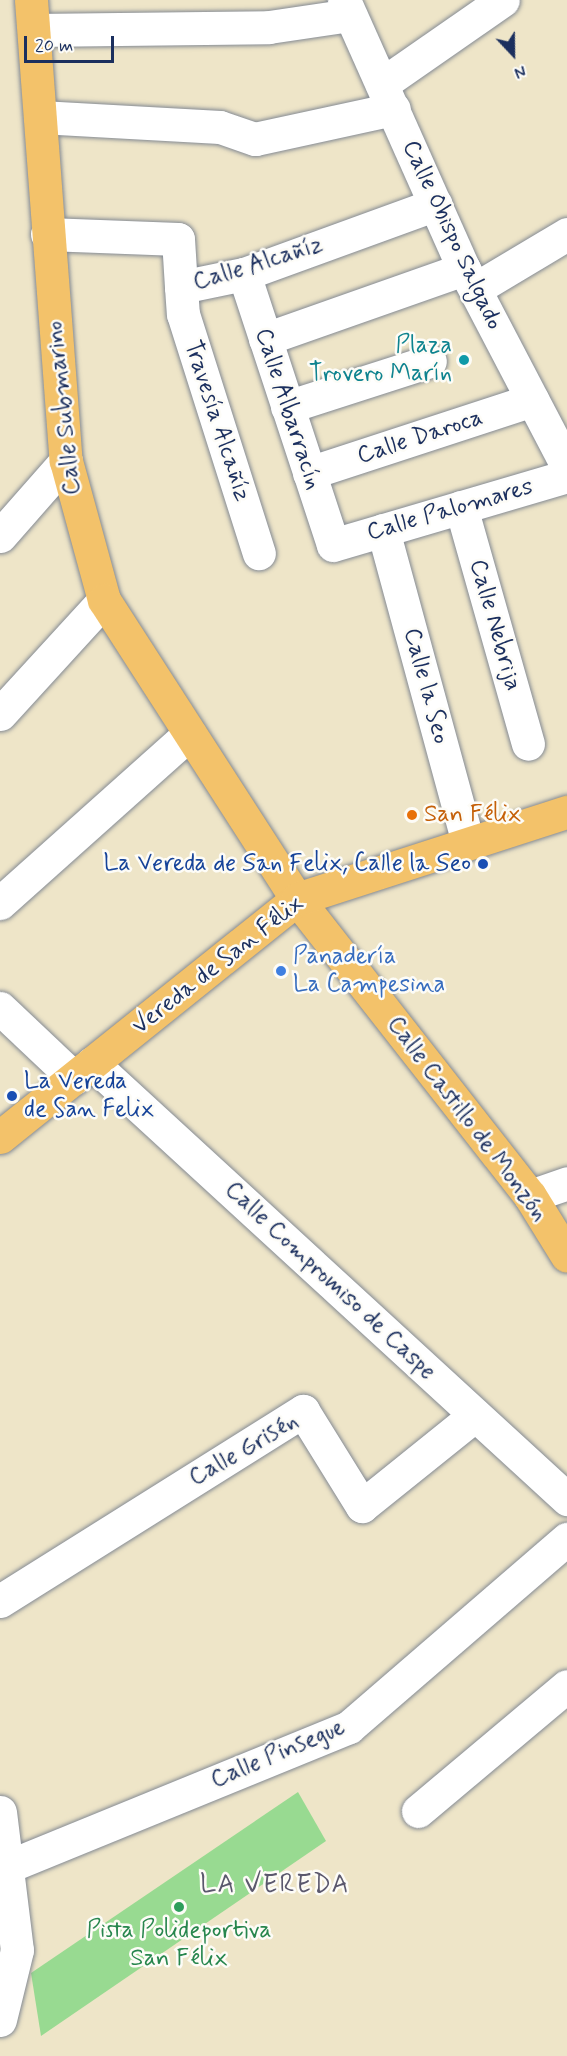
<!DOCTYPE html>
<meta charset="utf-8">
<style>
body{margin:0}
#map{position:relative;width:567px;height:2056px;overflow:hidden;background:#eee5c8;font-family:Mynerve,sans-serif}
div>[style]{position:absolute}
.green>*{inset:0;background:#98da91}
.roads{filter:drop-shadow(0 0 2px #848a93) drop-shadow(0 0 2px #848a93)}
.minor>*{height:33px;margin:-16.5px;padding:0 16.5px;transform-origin:16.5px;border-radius:16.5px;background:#fff}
.major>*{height:33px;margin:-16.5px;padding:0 16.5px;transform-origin:16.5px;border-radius:16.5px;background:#f3c26a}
.dots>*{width:16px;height:16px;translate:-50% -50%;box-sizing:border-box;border:3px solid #fdfcf7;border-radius:50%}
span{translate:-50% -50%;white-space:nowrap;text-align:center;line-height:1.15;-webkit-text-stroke:5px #fdfcf7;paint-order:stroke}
.street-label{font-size:24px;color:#1b2f5e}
.culture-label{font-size:24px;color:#0d838f}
.right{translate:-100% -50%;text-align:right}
.food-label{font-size:24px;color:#c56008}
.left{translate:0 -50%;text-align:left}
.transit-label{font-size:24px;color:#164399}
.shop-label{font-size:24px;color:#366cbe}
.leisure-label{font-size:24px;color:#27864d}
.neighbourhood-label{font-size:26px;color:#5b586d;letter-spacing:1.5px}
.north{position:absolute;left:483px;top:24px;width:60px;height:60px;-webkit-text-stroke:4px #fdfcf7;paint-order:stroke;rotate:158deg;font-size:16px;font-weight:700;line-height:24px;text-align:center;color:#1b2f5e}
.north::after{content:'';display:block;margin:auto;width:21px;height:27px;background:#1b2f5e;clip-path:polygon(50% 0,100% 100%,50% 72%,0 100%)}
.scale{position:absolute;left:24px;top:36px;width:90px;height:27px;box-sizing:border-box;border:3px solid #1b2f5e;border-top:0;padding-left:8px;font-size:18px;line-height:21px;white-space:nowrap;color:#1b2f5e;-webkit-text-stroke:4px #fdfcf7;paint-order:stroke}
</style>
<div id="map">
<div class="green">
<i style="clip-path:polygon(298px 1792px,326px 1841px,41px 2036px,31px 1973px)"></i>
</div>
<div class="roads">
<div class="minor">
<i style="left:344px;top:0;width:295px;rotate:66deg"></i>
<i style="left:464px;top:269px;width:222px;rotate:62.4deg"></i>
<i style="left:34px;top:30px;width:235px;rotate:-0.7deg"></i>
<i style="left:269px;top:27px;width:82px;rotate:-8.4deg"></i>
<i style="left:382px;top:84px;width:147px;rotate:-34.8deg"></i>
<i style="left:40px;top:117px;width:180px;rotate:3.2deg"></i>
<i style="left:220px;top:127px;width:37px;rotate:19deg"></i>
<i style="left:255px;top:139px;width:142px;rotate:-12.2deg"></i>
<i style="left:47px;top:234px;width:131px;rotate:2.2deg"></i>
<i style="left:178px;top:239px;width:48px;rotate:86.4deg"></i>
<i style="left:181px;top:287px;width:64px;rotate:-11.7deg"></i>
<i style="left:244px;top:274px;width:204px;rotate:-20deg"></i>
<i style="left:244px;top:274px;width:285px;rotate:71.8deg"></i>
<i style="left:333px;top:545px;width:244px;rotate:-16.4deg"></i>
<i style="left:181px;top:287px;width:27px;rotate:86deg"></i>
<i style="left:183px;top:314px;width:251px;rotate:72.4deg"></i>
<i style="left:475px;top:289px;width:107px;rotate:-30.9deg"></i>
<i style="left:265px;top:339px;width:211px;rotate:-19.4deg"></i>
<i style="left:287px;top:407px;width:150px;rotate:-17.8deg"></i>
<i style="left:309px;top:473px;width:235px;rotate:-18.1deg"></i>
<i style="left:461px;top:507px;width:246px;rotate:74.2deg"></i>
<i style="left:383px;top:530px;width:323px;rotate:74.8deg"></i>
<i style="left:0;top:536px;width:100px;rotate:-48.7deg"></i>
<i style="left:0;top:714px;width:154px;rotate:-47.6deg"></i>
<i style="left:0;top:903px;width:254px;rotate:-41.8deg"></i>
<i style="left:0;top:1008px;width:102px;rotate:43.4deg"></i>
<i style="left:92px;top:1063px;width:645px;rotate:42.55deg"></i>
<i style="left:530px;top:1196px;width:39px;rotate:-19deg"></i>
<i style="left:0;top:1601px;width:358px;rotate:-32.1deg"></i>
<i style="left:303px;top:1411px;width:112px;rotate:58.2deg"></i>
<i style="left:362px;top:1506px;width:145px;rotate:-38.8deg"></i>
<i style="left:418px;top:1811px;width:194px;rotate:-40deg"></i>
<i style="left:0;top:1812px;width:139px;rotate:83deg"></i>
<i style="left:17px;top:1950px;width:72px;rotate:103.7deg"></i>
<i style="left:9px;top:1866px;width:367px;rotate:-22.2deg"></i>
<i style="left:349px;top:1727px;width:288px;rotate:-40.8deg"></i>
</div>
<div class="major">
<i style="left:31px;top:0;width:462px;rotate:85.7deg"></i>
<i style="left:66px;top:461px;width:144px;rotate:74.7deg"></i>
<i style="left:104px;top:600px;width:356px;rotate:57.2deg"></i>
<i style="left:297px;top:899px;width:377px;rotate:51.9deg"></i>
<i style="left:530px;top:1196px;width:70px;rotate:58.3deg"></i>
<i style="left:0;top:1137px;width:381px;rotate:-38.7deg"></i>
<i style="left:297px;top:899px;width:284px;rotate:-17.9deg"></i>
</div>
</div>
<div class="dots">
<i style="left:464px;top:360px;background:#0f9aa8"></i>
<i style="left:412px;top:815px;background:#e8710a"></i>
<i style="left:483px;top:864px;background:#1a4fb4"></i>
<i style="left:281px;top:971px;background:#3f7fe0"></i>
<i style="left:12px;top:1096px;background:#1a4fb4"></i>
<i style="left:179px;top:1907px;background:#2e9e5b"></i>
</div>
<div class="street-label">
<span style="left:452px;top:235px;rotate:65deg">Calle Obispo Salgado</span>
<span style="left:258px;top:264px;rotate:-17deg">Calle Alcañíz</span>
<span style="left:64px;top:408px;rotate:-96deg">Calle Submarino</span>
<span style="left:288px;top:409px;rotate:72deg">Calle Albarracín</span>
<span style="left:217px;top:421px;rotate:72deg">Travesía Alcañíz</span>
<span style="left:420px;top:437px;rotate:-18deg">Calle Daroca</span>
<span style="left:450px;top:510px;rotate:-16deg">Calle Palomares</span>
<span style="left:495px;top:625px;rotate:74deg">Calle Nebrija</span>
<span style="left:426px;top:686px;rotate:75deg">Calle la Seo</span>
<span style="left:218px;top:965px;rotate:-38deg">Vereda de San Félix</span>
<span style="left:467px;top:1119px;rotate:53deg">Calle Castillo de Monzón</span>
<span style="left:330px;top:1281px;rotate:43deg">Calle Compromiso de Caspe</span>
<span style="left:244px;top:1450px;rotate:-30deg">Calle Grisén</span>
<span style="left:278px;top:1754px;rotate:-23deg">Calle Pinsegue</span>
</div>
<div class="culture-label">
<span class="right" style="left:452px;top:360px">Plaza<br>Trovero Marín</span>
</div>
<div class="food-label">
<span class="left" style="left:424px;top:815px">San Félix</span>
</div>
<div class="transit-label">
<span class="right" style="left:471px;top:864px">La Vereda de San Felix, Calle la Seo</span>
<span class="left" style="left:24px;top:1096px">La Vereda<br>de San Felix</span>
</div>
<div class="shop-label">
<span class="left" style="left:293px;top:971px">Panadería<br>La Campesina</span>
</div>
<div class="leisure-label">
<span style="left:179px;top:1945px">Pista Polideportiva<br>San Félix</span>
</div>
<div class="neighbourhood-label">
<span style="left:275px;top:1886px">LA VEREDA</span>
</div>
<div class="north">N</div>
<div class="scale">20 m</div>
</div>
